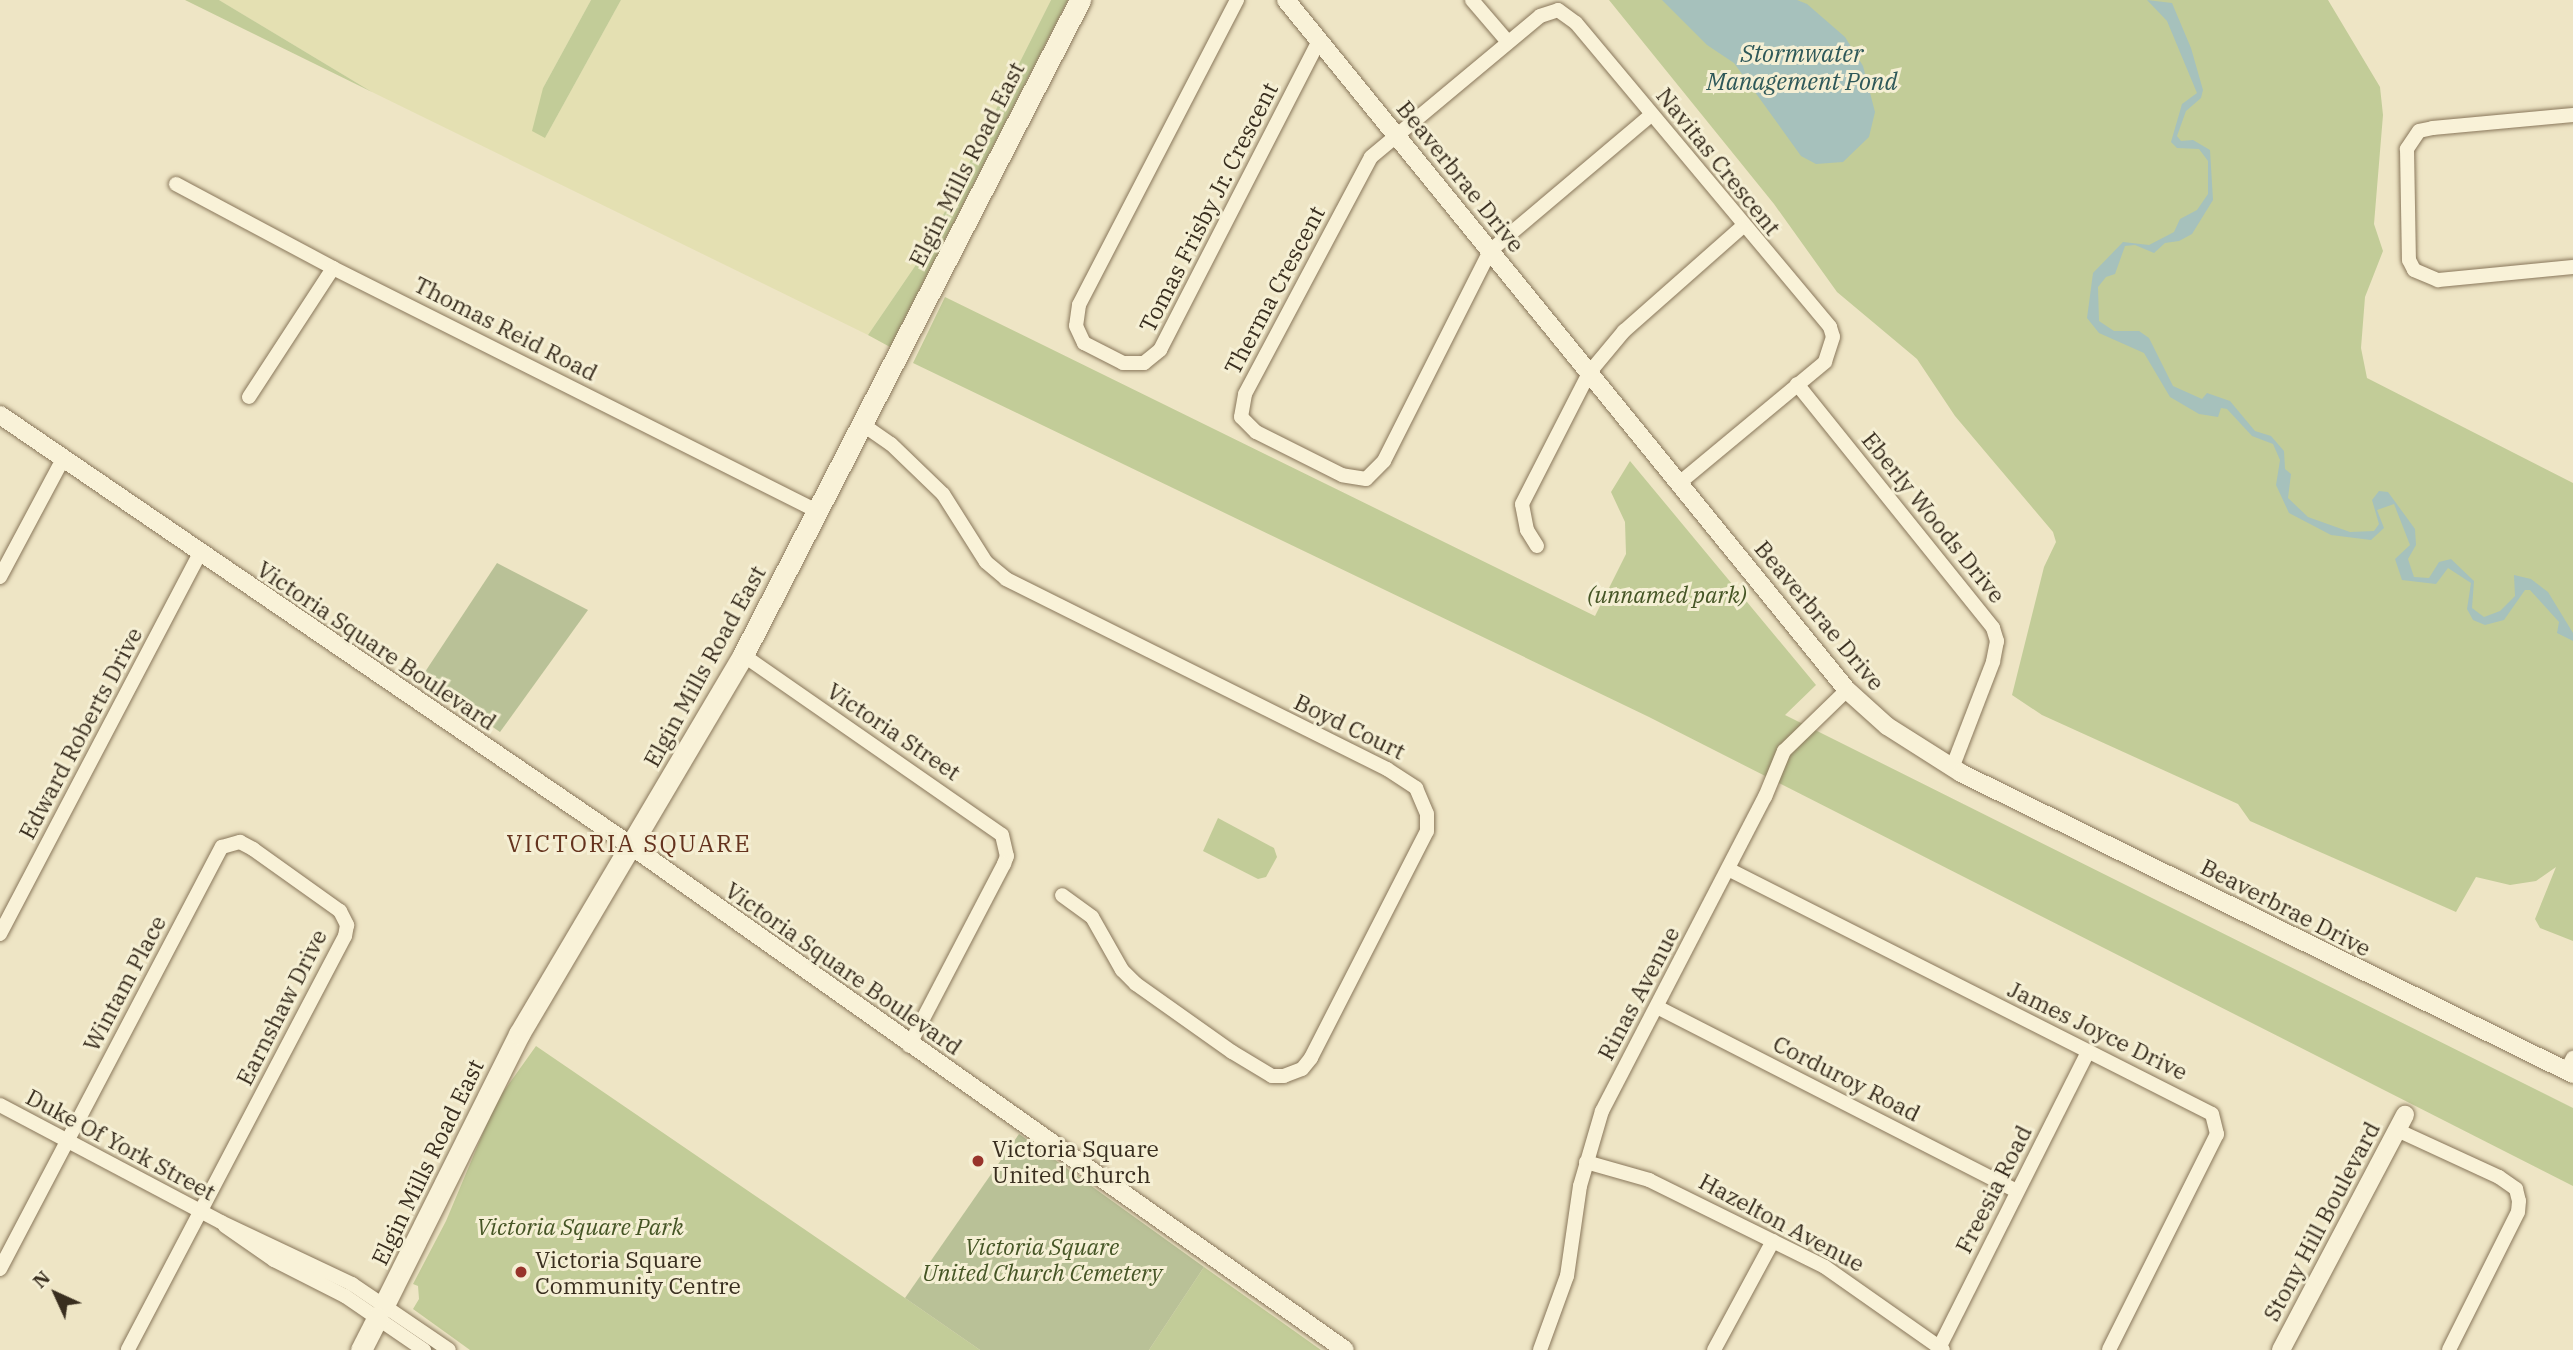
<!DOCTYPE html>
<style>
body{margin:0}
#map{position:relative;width:2573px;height:1350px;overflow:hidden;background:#eee5c5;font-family:"IBM Plex Serif",serif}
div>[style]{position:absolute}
.farmland>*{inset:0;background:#e4e0b2}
.green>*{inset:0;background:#c2cc98}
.cemetery>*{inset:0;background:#b9c197}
.water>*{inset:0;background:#a6c1bc}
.roads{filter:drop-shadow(0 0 2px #89775b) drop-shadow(0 0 2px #89775b)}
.minor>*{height:14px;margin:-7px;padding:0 7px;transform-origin:7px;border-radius:7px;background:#f9f2d8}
.tertiary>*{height:18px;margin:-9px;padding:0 9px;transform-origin:9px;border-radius:9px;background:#f9f2d8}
.secondary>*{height:21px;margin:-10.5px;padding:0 10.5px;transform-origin:10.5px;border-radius:10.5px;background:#f9f2d8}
.dots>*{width:19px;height:19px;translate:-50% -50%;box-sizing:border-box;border:4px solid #f5efd4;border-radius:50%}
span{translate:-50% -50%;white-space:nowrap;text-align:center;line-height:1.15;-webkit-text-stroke:6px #f5efd4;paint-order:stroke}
.street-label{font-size:23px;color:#392e1f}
.park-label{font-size:23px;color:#455525;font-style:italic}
.poi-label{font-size:23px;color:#392e1f}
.left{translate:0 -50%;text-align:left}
.water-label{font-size:24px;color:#2e5859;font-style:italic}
.neighbourhood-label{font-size:24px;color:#65331e;letter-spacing:2px}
.north{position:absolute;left:21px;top:1259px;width:70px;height:70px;-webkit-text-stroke:5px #f5efd4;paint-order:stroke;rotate:315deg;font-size:19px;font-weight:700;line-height:28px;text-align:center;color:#392e1f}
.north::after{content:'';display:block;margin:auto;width:24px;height:32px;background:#392e1f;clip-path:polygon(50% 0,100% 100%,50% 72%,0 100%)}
</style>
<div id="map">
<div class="farmland">
<i style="clip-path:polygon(219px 0,591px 0,543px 88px,545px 138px,621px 0,1051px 0,924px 253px,868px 335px,372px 92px)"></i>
</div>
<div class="green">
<i style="clip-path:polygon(185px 0,219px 0,372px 92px)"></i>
<i style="clip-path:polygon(591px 0,621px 0,545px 138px,532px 131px,543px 88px)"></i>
<i style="clip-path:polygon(1051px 0,1068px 0,890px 347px,868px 335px,924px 253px)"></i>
<i style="clip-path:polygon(1609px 0,2328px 0,2380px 87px,2383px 115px,2374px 224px,2383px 251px,2365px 297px,2361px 348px,2367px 378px,2573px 483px,2573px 941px,2540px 928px,2535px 919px,2556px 867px,2536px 881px,2510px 885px,2476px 877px,2456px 912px,2250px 821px,2238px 804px,2042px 715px,2012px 695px,2044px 567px,2056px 542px,2053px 532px,1955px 416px,1917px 359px,1837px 292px,1774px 204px)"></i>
<i style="clip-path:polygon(945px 297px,1595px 616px,1626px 554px,1625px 522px,1611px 492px,1630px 461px,1816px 685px,1785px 715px,2573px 1108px,2573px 1186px,1649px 717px,913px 363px)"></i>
<i style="clip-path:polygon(1218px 818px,1274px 848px,1277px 857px,1266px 877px,1258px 879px,1203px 851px)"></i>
<i style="clip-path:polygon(536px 1046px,905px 1298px,980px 1350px,470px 1350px,413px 1309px,419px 1299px,418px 1286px,413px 1284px,446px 1221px,496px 1102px)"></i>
<i style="clip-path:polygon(1204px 1267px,1321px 1350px,1149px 1350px)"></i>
</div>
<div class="cemetery">
<i style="clip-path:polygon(497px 563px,588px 610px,500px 732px,421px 678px)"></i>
<i style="clip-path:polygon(1019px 1134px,1204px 1267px,1149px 1350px,980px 1350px,905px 1298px)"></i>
</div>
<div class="water">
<i style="clip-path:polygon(1662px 0,1797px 0,1807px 4px,1845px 37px,1863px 66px,1875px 112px,1869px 137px,1843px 162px,1816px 164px,1801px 156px,1734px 63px,1707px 45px)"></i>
<i style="clip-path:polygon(2147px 0,2172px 3px,2191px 48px,2203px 90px,2201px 98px,2186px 111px,2177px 136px,2181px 141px,2193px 140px,2210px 150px,2213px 200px,2192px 234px,2179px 241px,2165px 243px,2154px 253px,2135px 245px,2125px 246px,2115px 274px,2106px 277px,2098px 287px,2099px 321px,2114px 331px,2139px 331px,2149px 338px,2173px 386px,2202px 399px,2207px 393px,2230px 401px,2255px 431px,2271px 436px,2284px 451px,2285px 469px,2291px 474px,2288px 498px,2308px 517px,2350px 532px,2374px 531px,2379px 524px,2372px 500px,2379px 491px,2388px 492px,2415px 529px,2416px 545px,2408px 559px,2414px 577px,2429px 578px,2439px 562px,2451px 559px,2474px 581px,2472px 608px,2484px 617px,2500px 611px,2515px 596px,2514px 575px,2531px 579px,2548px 592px,2573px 633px,2573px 641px,2557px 633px,2559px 622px,2530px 590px,2525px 590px,2504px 620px,2485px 625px,2473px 620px,2467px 609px,2471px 583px,2448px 568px,2436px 584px,2402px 580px,2395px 559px,2410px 545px,2394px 504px,2377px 510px,2384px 528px,2371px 540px,2331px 535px,2289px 513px,2276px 485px,2280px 460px,2273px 444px,2252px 436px,2227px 409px,2221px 408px,2218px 417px,2199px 414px,2170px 397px,2144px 353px,2099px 333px,2087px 318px,2093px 273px,2123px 242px,2149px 245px,2174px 232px,2180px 219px,2197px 210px,2208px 194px,2208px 161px,2199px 149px,2177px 148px,2171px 142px,2182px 104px,2197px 93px,2167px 21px)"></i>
</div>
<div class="roads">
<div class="minor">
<i style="left:1237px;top:0;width:343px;rotate:117.4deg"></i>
<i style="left:1079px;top:305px;width:21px;rotate:98deg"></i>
<i style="left:1076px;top:326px;width:19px;rotate:65deg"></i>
<i style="left:1084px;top:343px;width:44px;rotate:27.1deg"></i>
<i style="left:1123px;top:363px;width:21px"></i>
<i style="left:1144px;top:363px;width:21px;rotate:-39deg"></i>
<i style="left:1160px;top:350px;width:348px;rotate:-62.8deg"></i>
<i style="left:1472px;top:0;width:55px;rotate:49.4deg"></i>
<i style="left:1651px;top:115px;width:211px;rotate:139.8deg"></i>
<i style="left:1490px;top:251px;width:235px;rotate:116.8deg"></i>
<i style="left:1384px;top:461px;width:25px;rotate:135deg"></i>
<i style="left:1366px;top:479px;width:24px;rotate:-171deg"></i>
<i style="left:1342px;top:475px;width:96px;rotate:-153.4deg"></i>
<i style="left:1256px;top:432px;width:21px;rotate:-135deg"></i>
<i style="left:1241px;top:417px;width:23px;rotate:-80deg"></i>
<i style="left:1245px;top:394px;width:268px;rotate:-62deg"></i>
<i style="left:1371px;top:157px;width:220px;rotate:-39.8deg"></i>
<i style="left:1540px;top:16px;width:19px;rotate:-18deg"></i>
<i style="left:1558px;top:10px;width:22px;rotate:36deg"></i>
<i style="left:1576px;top:23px;width:396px;rotate:50.1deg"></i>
<i style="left:1830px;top:327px;width:10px;rotate:73deg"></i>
<i style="left:1833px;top:337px;width:26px;rotate:108deg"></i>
<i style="left:1825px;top:362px;width:190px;rotate:140.3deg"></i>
<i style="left:2573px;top:115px;width:141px;rotate:174.7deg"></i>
<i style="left:2433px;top:128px;width:14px;rotate:168deg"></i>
<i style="left:2419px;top:131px;width:22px;rotate:124deg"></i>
<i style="left:2407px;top:149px;width:111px;rotate:89deg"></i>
<i style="left:2409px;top:260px;width:11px;rotate:63deg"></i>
<i style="left:2414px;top:270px;width:26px;rotate:23deg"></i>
<i style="left:2438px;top:280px;width:136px;rotate:-5.5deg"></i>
<i style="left:176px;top:184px;width:178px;rotate:28.1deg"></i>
<i style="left:333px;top:268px;width:542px;rotate:26.66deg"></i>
<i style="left:1797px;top:384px;width:313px;rotate:51.2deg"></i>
<i style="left:1993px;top:628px;width:14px;rotate:73deg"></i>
<i style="left:1997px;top:641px;width:21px;rotate:101deg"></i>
<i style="left:1993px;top:662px;width:114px;rotate:111.1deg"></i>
<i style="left:249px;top:397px;width:154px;rotate:-56.9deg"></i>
<i style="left:862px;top:424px;width:35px;rotate:35deg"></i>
<i style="left:891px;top:444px;width:72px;rotate:43.9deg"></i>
<i style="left:943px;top:494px;width:80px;rotate:57.7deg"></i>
<i style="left:986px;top:562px;width:26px;rotate:40deg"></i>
<i style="left:1006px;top:579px;width:426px;rotate:26.5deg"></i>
<i style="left:1387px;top:769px;width:35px;rotate:33deg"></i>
<i style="left:1416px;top:788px;width:28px;rotate:67deg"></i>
<i style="left:1427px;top:814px;width:17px;rotate:90deg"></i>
<i style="left:1427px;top:831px;width:255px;rotate:117.1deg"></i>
<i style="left:1311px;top:1058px;width:14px;rotate:129deg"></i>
<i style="left:1302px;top:1069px;width:19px;rotate:159deg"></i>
<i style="left:1284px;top:1076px;width:12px;rotate:180deg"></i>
<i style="left:1272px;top:1076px;width:47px;rotate:-149deg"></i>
<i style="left:1232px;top:1052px;width:118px;rotate:-144.7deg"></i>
<i style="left:1136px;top:984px;width:20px;rotate:-135deg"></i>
<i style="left:1122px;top:970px;width:61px;rotate:-119.5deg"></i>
<i style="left:1092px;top:917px;width:37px;rotate:-144deg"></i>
<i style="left:1537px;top:546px;width:19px;rotate:-122deg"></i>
<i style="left:1527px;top:530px;width:26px;rotate:-101deg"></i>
<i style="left:1522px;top:504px;width:147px;rotate:-62.9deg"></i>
<i style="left:1589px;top:373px;width:55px;rotate:-50.2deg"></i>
<i style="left:1624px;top:331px;width:157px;rotate:-41.4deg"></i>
<i style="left:0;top:577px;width:134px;rotate:-61.9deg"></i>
<i style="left:743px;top:655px;width:315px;rotate:34.8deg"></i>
<i style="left:1002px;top:835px;width:22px;rotate:77deg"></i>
<i style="left:1007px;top:856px;width:9px;rotate:111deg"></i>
<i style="left:1004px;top:864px;width:205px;rotate:117.6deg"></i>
<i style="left:1728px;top:869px;width:542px;rotate:26.85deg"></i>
<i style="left:2212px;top:1114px;width:21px;rotate:76deg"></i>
<i style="left:2217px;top:1134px;width:241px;rotate:116.6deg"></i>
<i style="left:0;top:934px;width:430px;rotate:-62.3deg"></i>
<i style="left:1657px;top:1007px;width:404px;rotate:27.1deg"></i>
<i style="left:2566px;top:1071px;width:15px;rotate:-62deg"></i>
<i style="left:0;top:1105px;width:250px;rotate:27.9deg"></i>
<i style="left:221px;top:1222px;width:145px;rotate:25.3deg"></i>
<i style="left:352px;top:1284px;width:117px;rotate:34.2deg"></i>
<i style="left:2397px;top:1130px;width:112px;rotate:24.7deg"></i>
<i style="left:2499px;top:1177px;width:21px;rotate:35deg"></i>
<i style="left:2516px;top:1189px;width:12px;rotate:76deg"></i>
<i style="left:2519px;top:1201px;width:11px;rotate:95deg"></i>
<i style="left:2518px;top:1212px;width:154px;rotate:116.6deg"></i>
<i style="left:1586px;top:1162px;width:66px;rotate:15.9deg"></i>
<i style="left:1649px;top:1180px;width:196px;rotate:26.3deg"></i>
<i style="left:1825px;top:1267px;width:144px;rotate:35.1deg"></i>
<i style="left:225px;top:1226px;width:60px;rotate:34.8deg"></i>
<i style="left:274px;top:1260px;width:80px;rotate:26.9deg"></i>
<i style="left:345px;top:1296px;width:96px;rotate:34.4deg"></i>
<i style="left:0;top:1269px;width:477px;rotate:-62.3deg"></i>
<i style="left:222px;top:847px;width:19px;rotate:-16deg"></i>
<i style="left:240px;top:842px;width:15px;rotate:28deg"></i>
<i style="left:253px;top:849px;width:107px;rotate:35.5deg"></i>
<i style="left:340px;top:911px;width:16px;rotate:63deg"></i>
<i style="left:347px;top:925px;width:11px;rotate:100deg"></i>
<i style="left:345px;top:936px;width:467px;rotate:117.7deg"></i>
<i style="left:1540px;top:1350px;width:79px;rotate:-70deg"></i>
<i style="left:1567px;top:1276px;width:91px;rotate:-81.8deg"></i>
<i style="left:1580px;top:1186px;width:78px;rotate:-73.7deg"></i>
<i style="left:1602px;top:1111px;width:354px;rotate:-62.6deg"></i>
<i style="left:1765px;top:797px;width:50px;rotate:-67.6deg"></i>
<i style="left:1784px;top:751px;width:88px;rotate:-44.1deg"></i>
<i style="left:1714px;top:1350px;width:124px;rotate:-61.6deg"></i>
<i style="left:1938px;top:1350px;width:334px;rotate:-63.3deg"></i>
</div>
<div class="tertiary">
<i style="left:1286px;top:0;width:889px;rotate:50.89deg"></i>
<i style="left:1847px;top:690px;width:54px;rotate:42deg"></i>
<i style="left:1887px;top:726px;width:88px;rotate:32.4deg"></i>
<i style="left:1961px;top:773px;width:682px;rotate:26.19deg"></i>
<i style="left:0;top:415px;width:763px;rotate:34.32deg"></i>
<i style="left:630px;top:845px;width:875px;rotate:35.23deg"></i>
<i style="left:2281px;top:1350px;width:266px;rotate:-62.2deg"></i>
</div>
<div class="secondary">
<i style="left:384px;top:1305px;width:303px;rotate:-63.5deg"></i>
<i style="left:519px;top:1034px;width:440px;rotate:-59.4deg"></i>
<i style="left:743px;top:655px;width:737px;rotate:-62.77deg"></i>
<i style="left:361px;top:1350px;width:36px;rotate:-63deg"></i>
</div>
</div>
<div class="dots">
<i style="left:978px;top:1161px;background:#98342b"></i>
<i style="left:521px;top:1272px;background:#98342b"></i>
</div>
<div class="street-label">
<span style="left:1719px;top:161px;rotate:51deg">Navitas Crescent</span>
<span style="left:966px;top:164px;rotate:-63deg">Elgin Mills Road East</span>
<span style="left:1461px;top:176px;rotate:51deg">Beaverbrae Drive</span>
<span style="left:1208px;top:207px;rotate:-63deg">Tomas Frisby Jr. Crescent</span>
<span style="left:1274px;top:290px;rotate:-62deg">Therma Crescent</span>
<span style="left:506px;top:328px;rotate:27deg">Thomas Reid Road</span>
<span style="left:1934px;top:517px;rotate:51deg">Eberly Woods Drive</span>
<span style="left:1820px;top:615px;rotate:50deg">Beaverbrae Drive</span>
<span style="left:377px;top:645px;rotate:34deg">Victoria Square Boulevard</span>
<span style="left:704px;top:666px;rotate:-61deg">Elgin Mills Road East</span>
<span style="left:1350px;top:726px;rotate:26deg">Boyd Court</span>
<span style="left:894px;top:731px;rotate:34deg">Victoria Street</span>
<span style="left:80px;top:733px;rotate:-62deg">Edward Roberts Drive</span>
<span style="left:2286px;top:907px;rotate:27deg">Beaverbrae Drive</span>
<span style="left:844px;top:968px;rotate:35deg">Victoria Square Boulevard</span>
<span style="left:124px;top:983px;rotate:-62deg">Wintam Place</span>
<span style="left:1638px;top:993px;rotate:-62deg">Rinas Avenue</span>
<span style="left:281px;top:1007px;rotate:-63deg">Earnshaw Drive</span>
<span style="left:2098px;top:1030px;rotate:26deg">James Joyce Drive</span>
<span style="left:1847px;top:1078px;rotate:27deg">Corduroy Road</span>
<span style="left:121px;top:1144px;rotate:28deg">Duke Of York Street</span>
<span style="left:427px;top:1162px;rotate:-64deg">Elgin Mills Road East</span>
<span style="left:1993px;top:1189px;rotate:-63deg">Freesia Road</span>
<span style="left:2321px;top:1221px;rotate:-62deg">Stony Hill Boulevard</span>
<span style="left:1782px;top:1222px;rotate:28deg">Hazelton Avenue</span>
</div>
<div class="park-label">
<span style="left:1667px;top:594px">(unnamed park)</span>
<span style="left:580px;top:1226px">Victoria Square Park</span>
<span style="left:1042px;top:1259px">Victoria Square<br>United Church Cemetery</span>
</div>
<div class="poi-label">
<span class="left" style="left:992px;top:1161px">Victoria Square<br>United Church</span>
<span class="left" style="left:535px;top:1272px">Victoria Square<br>Community Centre</span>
</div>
<div class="water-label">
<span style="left:1802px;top:68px">Stormwater<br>Management Pond</span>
</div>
<div class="neighbourhood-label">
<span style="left:629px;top:844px">VICTORIA SQUARE</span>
</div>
<div class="north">N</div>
</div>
